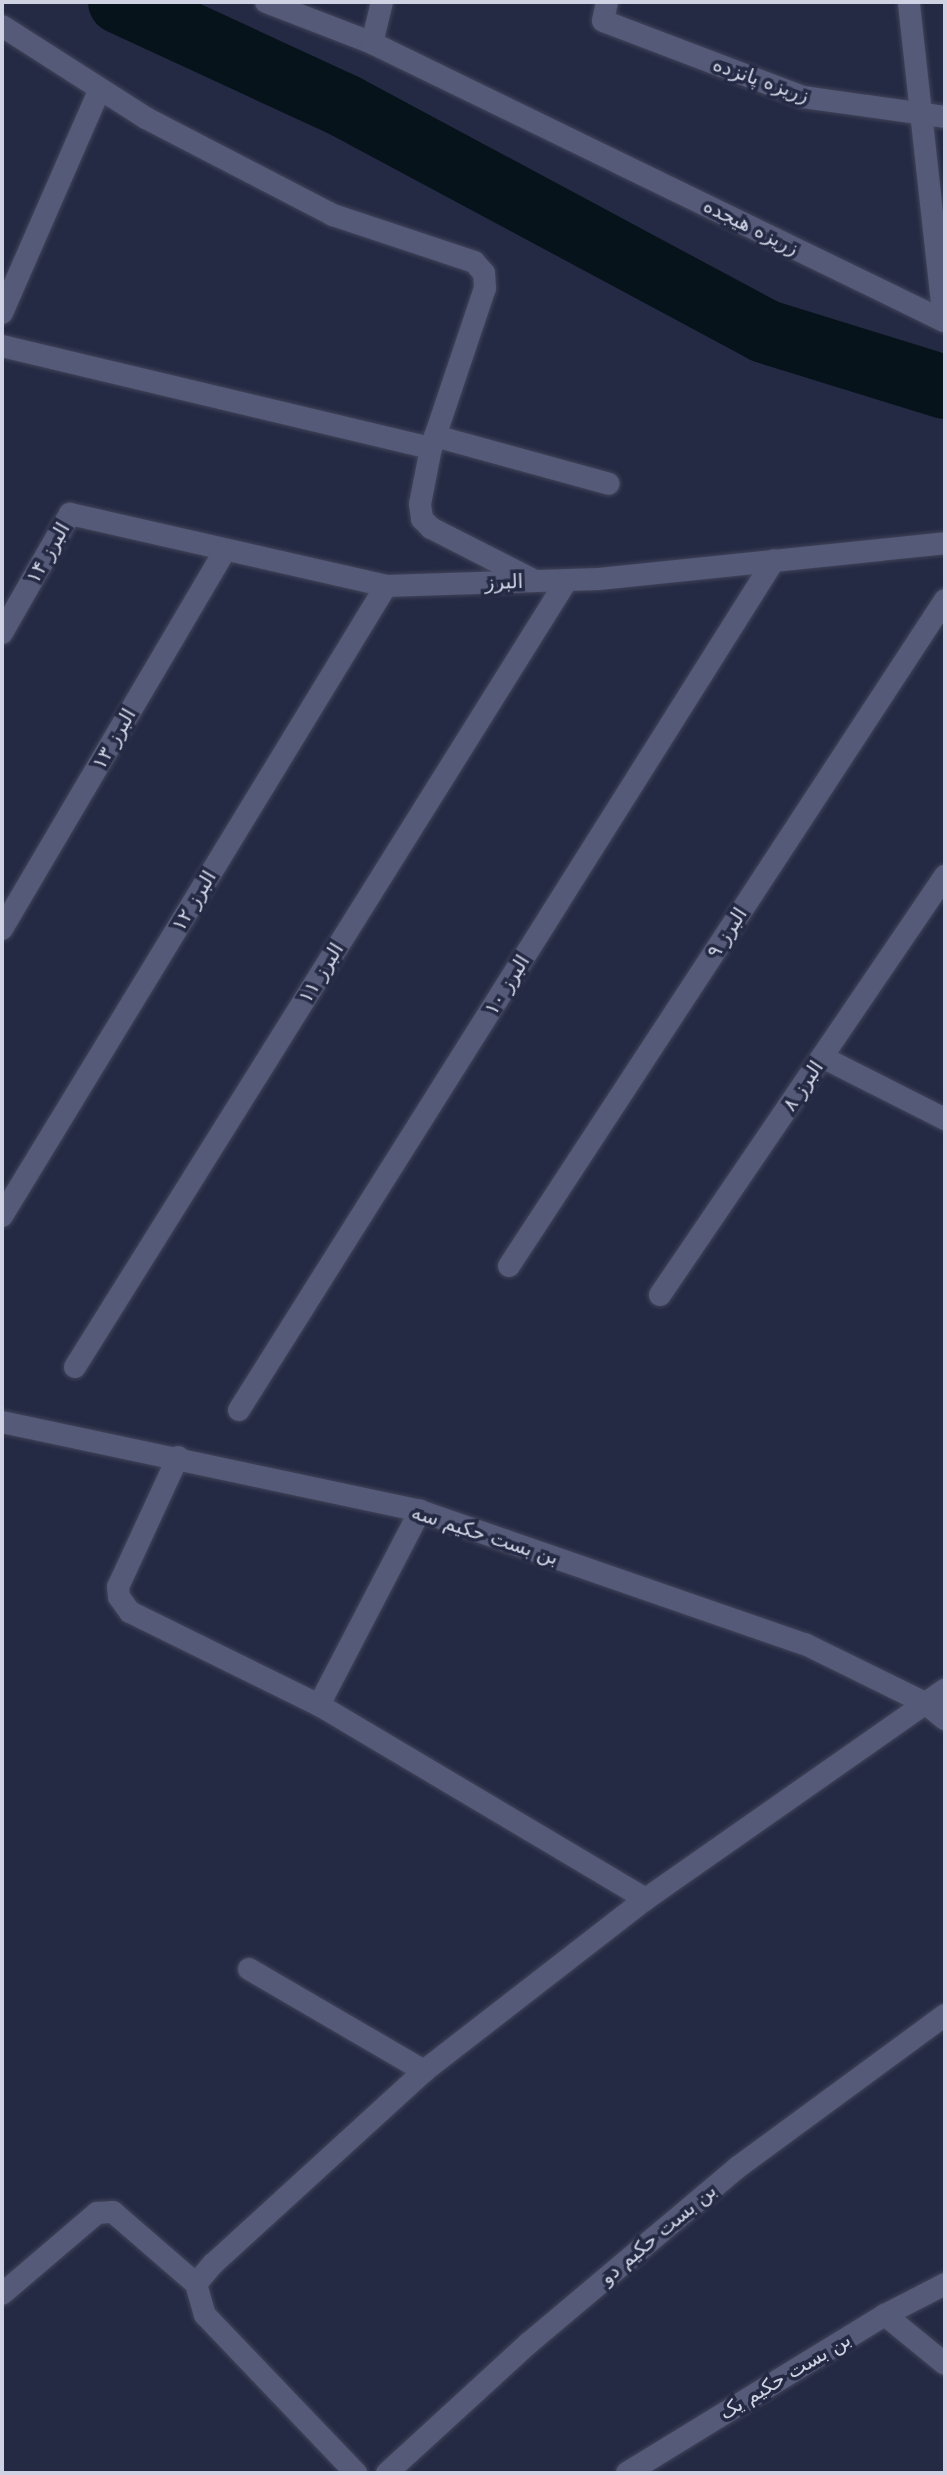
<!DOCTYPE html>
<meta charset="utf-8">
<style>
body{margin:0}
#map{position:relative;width:947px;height:2475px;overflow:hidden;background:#252a44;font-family:"DejaVu Sans",Vazirmatn,sans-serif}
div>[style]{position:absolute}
.river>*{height:64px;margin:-32px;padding:0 32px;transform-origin:32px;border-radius:32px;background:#06131a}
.roads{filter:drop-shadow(0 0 2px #414459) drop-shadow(0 0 2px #414459)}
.minor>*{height:22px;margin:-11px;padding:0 11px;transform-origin:11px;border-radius:11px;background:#545a77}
span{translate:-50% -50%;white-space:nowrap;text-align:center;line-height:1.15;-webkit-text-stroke:7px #252a44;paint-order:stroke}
.street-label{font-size:20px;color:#ced2e3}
.frame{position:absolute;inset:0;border:4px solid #ced2e3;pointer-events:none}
</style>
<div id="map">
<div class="river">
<i style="left:120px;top:2px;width:248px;rotate:24.8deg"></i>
<i style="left:345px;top:106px;width:476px;rotate:28.2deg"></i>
<i style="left:764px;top:331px;width:189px;rotate:17.2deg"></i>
</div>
<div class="roads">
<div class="minor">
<i style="left:266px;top:2px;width:114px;rotate:21.1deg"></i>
<i style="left:372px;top:43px;width:636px;rotate:25.92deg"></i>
<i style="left:944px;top:321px;width:321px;rotate:-96.3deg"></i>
<i style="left:607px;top:2px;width:19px;rotate:102deg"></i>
<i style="left:603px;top:21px;width:214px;rotate:20.8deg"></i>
<i style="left:803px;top:97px;width:143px;rotate:8deg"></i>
<i style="left:2px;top:26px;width:171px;rotate:32.6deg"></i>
<i style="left:146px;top:118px;width:211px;rotate:27.4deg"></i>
<i style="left:333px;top:215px;width:149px;rotate:18.4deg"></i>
<i style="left:474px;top:262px;width:15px;rotate:48deg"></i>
<i style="left:484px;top:273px;width:15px;rotate:86deg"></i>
<i style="left:485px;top:288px;width:169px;rotate:108.6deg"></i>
<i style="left:431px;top:448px;width:57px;rotate:101.1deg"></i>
<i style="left:420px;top:504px;width:15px;rotate:82deg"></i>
<i style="left:422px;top:519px;width:13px;rotate:45deg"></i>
<i style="left:431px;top:528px;width:112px;rotate:27deg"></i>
<i style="left:372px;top:43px;width:42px;rotate:-76.3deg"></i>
<i style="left:2px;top:313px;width:244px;rotate:-66.4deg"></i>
<i style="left:2px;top:346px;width:441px;rotate:13.4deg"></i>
<i style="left:435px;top:436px;width:180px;rotate:15.4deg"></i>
<i style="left:2px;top:633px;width:137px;rotate:-60.3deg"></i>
<i style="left:70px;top:514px;width:324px;rotate:12.8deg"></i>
<i style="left:386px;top:586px;width:213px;rotate:-1.9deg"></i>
<i style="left:599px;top:579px;width:348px;rotate:-5.9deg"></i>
<i style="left:2px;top:929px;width:440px;rotate:-59.5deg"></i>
<i style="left:822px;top:1057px;width:138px;rotate:26.8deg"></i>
<i style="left:2px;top:1216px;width:738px;rotate:-58.64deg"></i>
<i style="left:509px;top:1266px;width:796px;rotate:-56.79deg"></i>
<i style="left:660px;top:1295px;width:507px;rotate:-55.78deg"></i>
<i style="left:75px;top:1367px;width:928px;rotate:-57.99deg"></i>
<i style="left:239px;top:1410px;width:1004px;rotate:-57.81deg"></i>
<i style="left:2px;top:1422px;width:427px;rotate:12deg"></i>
<i style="left:420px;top:1511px;width:407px;rotate:19.1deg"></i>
<i style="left:805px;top:1644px;width:134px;rotate:26.2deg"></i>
<i style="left:925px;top:1703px;width:26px;rotate:39deg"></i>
<i style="left:178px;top:1457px;width:143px;rotate:114.8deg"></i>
<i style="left:118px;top:1587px;width:10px;rotate:84deg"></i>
<i style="left:119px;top:1597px;width:19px;rotate:54deg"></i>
<i style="left:130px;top:1612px;width:211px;rotate:26.2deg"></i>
<i style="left:319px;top:1705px;width:380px;rotate:30.7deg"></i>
<i style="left:319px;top:1705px;width:219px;rotate:-62.5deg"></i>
<i style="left:249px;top:1969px;width:203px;rotate:30.2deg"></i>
<i style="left:196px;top:2284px;width:26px;rotate:-50deg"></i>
<i style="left:213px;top:2264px;width:286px;rotate:-42.4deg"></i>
<i style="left:424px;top:2071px;width:281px;rotate:-37.8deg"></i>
<i style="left:646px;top:1899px;width:365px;rotate:-35deg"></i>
<i style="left:2px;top:2294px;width:125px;rotate:-40.5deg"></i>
<i style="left:97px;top:2213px;width:16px;rotate:-4deg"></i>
<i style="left:113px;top:2212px;width:110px;rotate:40.9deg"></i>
<i style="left:196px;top:2284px;width:32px;rotate:74deg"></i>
<i style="left:205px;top:2315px;width:219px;rotate:46.3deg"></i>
<i style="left:885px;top:2315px;width:77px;rotate:39.2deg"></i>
<i style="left:387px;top:2473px;width:193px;rotate:-42.5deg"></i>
<i style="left:529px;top:2343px;width:273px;rotate:-40.1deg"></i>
<i style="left:738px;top:2167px;width:257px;rotate:-36.3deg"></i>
<i style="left:627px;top:2473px;width:303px;rotate:-31.5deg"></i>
<i style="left:885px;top:2315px;width:68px;rotate:-27.3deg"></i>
</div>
</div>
<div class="street-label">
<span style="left:761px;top:80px;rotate:19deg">زریزه پانزده</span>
<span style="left:751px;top:227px;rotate:26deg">زریزه هیجده</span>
<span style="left:48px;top:553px;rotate:-60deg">البرز ۱۴</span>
<span style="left:504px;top:582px;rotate:-2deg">البرز</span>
<span style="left:114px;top:739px;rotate:-60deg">البرز ۱۳</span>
<span style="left:194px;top:901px;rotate:-59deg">البرز ۱۲</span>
<span style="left:727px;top:933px;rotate:-57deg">البرز ۹</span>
<span style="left:321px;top:973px;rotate:-58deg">البرز ۱۱</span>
<span style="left:507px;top:985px;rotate:-58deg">البرز ۱۰</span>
<span style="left:803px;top:1086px;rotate:-56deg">البرز ۸</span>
<span style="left:485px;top:1535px;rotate:18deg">بن بست حکیم سه</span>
<span style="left:658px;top:2234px;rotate:-40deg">بن بست حکیم دو</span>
<span style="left:785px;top:2376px;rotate:-31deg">بن بست حکیم یک</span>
</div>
<div class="frame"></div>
</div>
